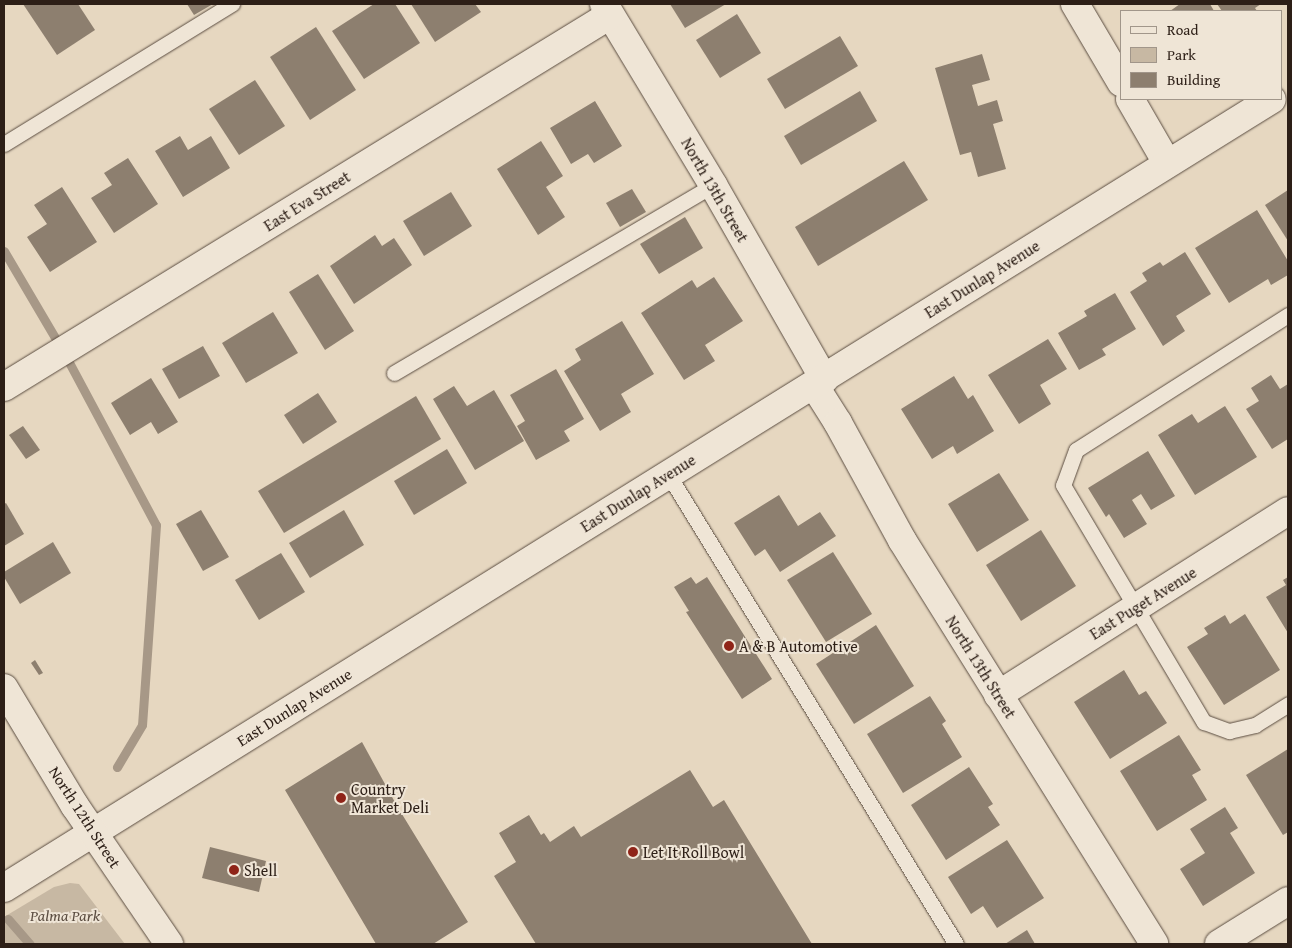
<!DOCTYPE html>
<style>
body{margin:0}
#map{position:relative;width:1292px;height:948px;overflow:hidden;background:#e6d7c0;font-family:"Gentium Book Plus",serif}
div>[style]{position:absolute}
.green>*{inset:0;background:#c7b8a3}
.stream>*{height:9px;margin:-4.5px;padding:0 4.5px;transform-origin:4.5px;border-radius:4.5px;background:#a79887}
.building>*{inset:0;background:#8d7f6f}
.roads{filter:drop-shadow(0 0 1px #5b4d41) drop-shadow(0 0 1px #5b4d41)}
.lane>*{height:15px;margin:-7.5px;padding:0 7.5px;transform-origin:7.5px;border-radius:7.5px;background:#efe5d6}
.street>*{height:28px;margin:-14px;padding:0 14px;transform-origin:14px;border-radius:14px;background:#efe5d6}
.secondary>*{height:28px;margin:-14px;padding:0 14px;transform-origin:14px;border-radius:14px;background:#efe5d6}
.dots>*{width:14px;height:14px;translate:-50% -50%;box-sizing:border-box;border:2px solid #efe5d6;border-radius:50%}
span{translate:-50% -50%;white-space:nowrap;text-align:center;line-height:1.15;-webkit-text-stroke:4px #efe5d6;paint-order:stroke}
.street-label{font-size:16px;color:#2d1f17}
.poi-label{font-size:16px;color:#2d1f17}
.left{translate:0 -50%;text-align:left}
.park-label{font-size:16px;color:#5b4d41;font-style:italic}
.frame{position:absolute;inset:0;border:5px solid #2d1f17;pointer-events:none}
.legend{position:absolute;left:1120px;top:10px;width:162px;height:90px;box-sizing:border-box;background:#efe5d6;border:1px solid #a1968a;margin:0;padding:6px 9px;list-style:none;font-size:15px;color:#2d1f17}
.legend li{display:flex;align-items:center;gap:10px;height:25px}
.legend b{width:25px;border:1px solid #a1968a}
</style>
<div id="map">
<div class="green">
<i style="clip-path:polygon(70px 883px,79px 884px,125px 944px,4px 944px,4px 917px,54px 887px)"></i>
</div>
<div class="stream">
<i style="left:4px;top:251px;width:116px;rotate:59.5deg"></i>
<i style="left:63px;top:351px;width:197px;rotate:61.9deg"></i>
<i style="left:156px;top:525px;width:200px;rotate:94deg"></i>
<i style="left:142px;top:725px;width:49px;rotate:120.8deg"></i>
<i style="left:8px;top:919px;width:33px;rotate:49deg"></i>
</div>
<div class="building">
<i style="clip-path:polygon(23px 4px,78px 4px,95px 30px,57px 55px)"></i>
<i style="clip-path:polygon(187px 4px,213px 4px,194px 15px)"></i>
<i style="clip-path:polygon(374px 4px,395px 4px,420px 43px,364px 79px,332px 31px)"></i>
<i style="clip-path:polygon(411px 4px,475px 4px,481px 12px,435px 42px)"></i>
<i style="clip-path:polygon(670px 4px,726px 4px,685px 28px)"></i>
<i style="clip-path:polygon(1180px 4px,1210px 4px,1214px 11px,1170px 11px)"></i>
<i style="clip-path:polygon(1217px 4px,1261px 4px,1255px 8px,1257px 11px,1222px 11px)"></i>
<i style="clip-path:polygon(737px 14px,761px 53px,720px 78px,696px 40px)"></i>
<i style="clip-path:polygon(316px 27px,356px 90px,310px 120px,270px 57px)"></i>
<i style="clip-path:polygon(840px 36px,858px 66px,785px 109px,767px 79px)"></i>
<i style="clip-path:polygon(982px 54px,990px 80px,972px 85px,978px 106px,997px 100px,1003px 121px,993px 124px,1006px 169px,978px 177px,971px 152px,960px 155px,935px 68px)"></i>
<i style="clip-path:polygon(255px 80px,285px 126px,239px 155px,209px 109px)"></i>
<i style="clip-path:polygon(860px 91px,877px 121px,801px 165px,784px 136px)"></i>
<i style="clip-path:polygon(595px 101px,622px 146px,594px 163px,588px 154px,571px 164px,550px 128px)"></i>
<i style="clip-path:polygon(180px 136px,188px 150px,211px 136px,230px 168px,183px 197px,155px 151px)"></i>
<i style="clip-path:polygon(541px 141px,563px 176px,546px 187px,565px 217px,538px 235px,497px 169px)"></i>
<i style="clip-path:polygon(128px 158px,158px 204px,114px 233px,91px 198px,112px 185px,104px 173px)"></i>
<i style="clip-path:polygon(904px 161px,928px 200px,818px 266px,795px 227px)"></i>
<i style="clip-path:polygon(62px 187px,97px 242px,50px 272px,27px 237px,47px 224px,34px 205px)"></i>
<i style="clip-path:polygon(632px 189px,646px 212px,620px 227px,606px 203px)"></i>
<i style="clip-path:polygon(1288px 190px,1288px 241px,1265px 205px)"></i>
<i style="clip-path:polygon(451px 192px,472px 226px,424px 256px,403px 221px)"></i>
<i style="clip-path:polygon(1257px 210px,1288px 261px,1288px 275px,1271px 285px,1268px 279px,1229px 303px,1195px 248px)"></i>
<i style="clip-path:polygon(685px 217px,703px 248px,659px 274px,640px 244px)"></i>
<i style="clip-path:polygon(375px 235px,382px 246px,394px 238px,412px 265px,354px 304px,330px 266px)"></i>
<i style="clip-path:polygon(1185px 252px,1211px 294px,1176px 316px,1185px 331px,1163px 346px,1130px 292px,1147px 281px,1142px 273px,1160px 262px,1163px 266px)"></i>
<i style="clip-path:polygon(318px 274px,354px 331px,325px 350px,289px 292px)"></i>
<i style="clip-path:polygon(714px 277px,743px 321px,705px 345px,715px 361px,684px 380px,641px 313px,692px 280px,697px 288px)"></i>
<i style="clip-path:polygon(1115px 293px,1136px 329px,1102px 349px,1106px 355px,1079px 370px,1058px 333px,1087px 316px,1084px 311px)"></i>
<i style="clip-path:polygon(273px 312px,298px 353px,246px 383px,222px 343px)"></i>
<i style="clip-path:polygon(622px 321px,654px 374px,621px 394px,631px 412px,600px 431px,564px 371px,581px 360px,575px 349px)"></i>
<i style="clip-path:polygon(1048px 339px,1067px 369px,1040px 385px,1051px 404px,1019px 424px,988px 375px)"></i>
<i style="clip-path:polygon(203px 346px,220px 376px,179px 399px,162px 369px)"></i>
<i style="clip-path:polygon(556px 369px,584px 419px,564px 431px,570px 441px,536px 460px,517px 426px,525px 421px,510px 395px)"></i>
<i style="clip-path:polygon(1271px 375px,1280px 389px,1288px 384px,1288px 439px,1272px 449px,1246px 409px,1259px 401px,1251px 388px)"></i>
<i style="clip-path:polygon(954px 376px,968px 399px,973px 395px,994px 431px,957px 454px,953px 446px,932px 459px,901px 409px)"></i>
<i style="clip-path:polygon(151px 378px,178px 422px,158px 434px,151px 422px,130px 435px,111px 403px)"></i>
<i style="clip-path:polygon(454px 386px,467px 406px,494px 390px,524px 441px,475px 470px,433px 399px)"></i>
<i style="clip-path:polygon(318px 393px,337px 422px,303px 444px,284px 415px)"></i>
<i style="clip-path:polygon(416px 396px,441px 439px,284px 533px,258px 491px)"></i>
<i style="clip-path:polygon(1225px 406px,1257px 457px,1195px 495px,1158px 435px,1192px 414px,1198px 423px)"></i>
<i style="clip-path:polygon(23px 426px,40px 450px,26px 459px,9px 435px)"></i>
<i style="clip-path:polygon(447px 449px,467px 483px,414px 515px,394px 481px)"></i>
<i style="clip-path:polygon(1148px 451px,1175px 496px,1151px 510px,1141px 494px,1132px 500px,1147px 524px,1124px 538px,1109px 514px,1106px 517px,1088px 488px)"></i>
<i style="clip-path:polygon(999px 473px,1029px 520px,977px 552px,948px 504px)"></i>
<i style="clip-path:polygon(779px 495px,798px 526px,820px 512px,836px 536px,780px 572px,765px 549px,755px 556px,734px 523px)"></i>
<i style="clip-path:polygon(6px 503px,24px 534px,4px 546px,4px 504px)"></i>
<i style="clip-path:polygon(201px 510px,229px 557px,203px 571px,176px 524px)"></i>
<i style="clip-path:polygon(344px 510px,364px 545px,310px 578px,289px 543px)"></i>
<i style="clip-path:polygon(1041px 530px,1076px 586px,1021px 621px,986px 565px)"></i>
<i style="clip-path:polygon(53px 542px,71px 573px,20px 604px,4px 577px,4px 572px)"></i>
<i style="clip-path:polygon(833px 552px,872px 614px,826px 642px,787px 580px)"></i>
<i style="clip-path:polygon(281px 553px,305px 592px,259px 620px,235px 580px)"></i>
<i style="clip-path:polygon(691px 577px,696px 584px,707px 577px,772px 679px,742px 699px,686px 612px,689px 611px,674px 587px)"></i>
<i style="clip-path:polygon(1288px 577px,1288px 633px,1266px 597px,1286px 585px,1283px 580px)"></i>
<i style="clip-path:polygon(1245px 614px,1280px 670px,1224px 705px,1187px 647px,1208px 634px,1204px 628px,1225px 615px,1230px 624px)"></i>
<i style="clip-path:polygon(876px 625px,914px 686px,854px 724px,816px 664px)"></i>
<i style="clip-path:polygon(35px 660px,43px 673px,39px 675px,31px 663px)"></i>
<i style="clip-path:polygon(1124px 670px,1139px 695px,1146px 691px,1167px 723px,1110px 759px,1074px 702px)"></i>
<i style="clip-path:polygon(930px 696px,946px 721px,942px 724px,962px 757px,903px 793px,867px 734px)"></i>
<i style="clip-path:polygon(1179px 735px,1201px 770px,1192px 775px,1207px 800px,1157px 831px,1120px 771px)"></i>
<i style="clip-path:polygon(362px 742px,397px 806px,468px 922px,433px 944px,376px 944px,285px 790px)"></i>
<i style="clip-path:polygon(1288px 749px,1288px 832px,1283px 835px,1246px 775px)"></i>
<i style="clip-path:polygon(969px 767px,993px 804px,988px 807px,1000px 825px,946px 860px,911px 805px)"></i>
<i style="clip-path:polygon(690px 770px,713px 807px,724px 800px,812px 944px,536px 944px,494px 876px,516px 862px,499px 833px,529px 815px,541px 835px,544px 833px,550px 842px,574px 826px,581px 837px)"></i>
<i style="clip-path:polygon(1225px 807px,1238px 828px,1230px 833px,1255px 873px,1203px 906px,1180px 869px,1205px 853px,1190px 829px)"></i>
<i style="clip-path:polygon(1007px 840px,1044px 898px,997px 928px,983px 906px,971px 914px,948px 877px)"></i>
<i style="clip-path:polygon(210px 847px,266px 861px,259px 892px,202px 878px)"></i>
<i style="clip-path:polygon(1027px 930px,1035px 944px,1005px 944px)"></i>
</div>
<div class="roads">
<div class="lane">
<i style="left:4px;top:144px;width:268px;rotate:-31.6deg"></i>
<i style="left:1288px;top:315px;width:251px;rotate:147.5deg"></i>
<i style="left:1076px;top:450px;width:37px;rotate:110deg"></i>
<i style="left:1063px;top:485px;width:276px;rotate:59.3deg"></i>
<i style="left:1204px;top:722px;width:27px;rotate:20deg"></i>
<i style="left:1229px;top:731px;width:27px;rotate:-13deg"></i>
<i style="left:1255px;top:725px;width:39px;rotate:-32deg"></i>
<i style="left:394px;top:373px;width:370px;rotate:-30.5deg"></i>
<i style="left:668px;top:474px;width:551px;rotate:58.5deg"></i>
</div>
<div class="street">
<i style="left:604px;top:4px;width:211px;rotate:58.9deg"></i>
<i style="left:713px;top:185px;width:224px;rotate:60.2deg"></i>
<i style="left:1075px;top:4px;width:91px;rotate:59.5deg"></i>
<i style="left:1130px;top:99px;width:74px;rotate:60deg"></i>
<i style="left:814px;top:385px;width:45px;rotate:57.7deg"></i>
<i style="left:838px;top:423px;width:133px;rotate:61.3deg"></i>
<i style="left:902px;top:540px;width:476px;rotate:58deg"></i>
<i style="left:4px;top:387px;width:711px;rotate:-31.54deg"></i>
<i style="left:998px;top:695px;width:343px;rotate:-32.4deg"></i>
<i style="left:4px;top:888px;width:1493px;rotate:-31.89deg"></i>
<i style="left:1219px;top:944px;width:81px;rotate:-31.9deg"></i>
</div>
<div class="secondary">
<i style="left:4px;top:688px;width:138px;rotate:59deg"></i>
<i style="left:75px;top:806px;width:167px;rotate:55.7deg"></i>
</div>
</div>
<div class="dots">
<i style="left:729px;top:646px;background:#8f2418"></i>
<i style="left:341px;top:798px;background:#8f2418"></i>
<i style="left:633px;top:852px;background:#8f2418"></i>
<i style="left:234px;top:870px;background:#8f2418"></i>
</div>
<div class="street-label">
<span style="left:715px;top:190px;rotate:60deg">North 13th Street</span>
<span style="left:307px;top:201px;rotate:-32deg">East Eva Street</span>
<span style="left:982px;top:279px;rotate:-32deg">East Dunlap Avenue</span>
<span style="left:638px;top:493px;rotate:-32deg">East Dunlap Avenue</span>
<span style="left:1143px;top:603px;rotate:-32deg">East Puget Avenue</span>
<span style="left:981px;top:667px;rotate:58deg">North 13th Street</span>
<span style="left:294px;top:707px;rotate:-32deg">East Dunlap Avenue</span>
<span style="left:85px;top:817px;rotate:57deg">North 12th Street</span>
</div>
<div class="poi-label">
<span class="left" style="left:739px;top:646px">A &amp; B Automotive</span>
<span class="left" style="left:351px;top:798px">Country<br>Market Deli</span>
<span class="left" style="left:643px;top:852px">Let It Roll Bowl</span>
<span class="left" style="left:244px;top:870px">Shell</span>
</div>
<div class="park-label">
<span style="left:65px;top:915px">Palma Park</span>
</div>
<div class="frame"></div>
<ul class="legend">
<li><b style="height:6px;background:#efe5d6"></b>Road</li>
<li><b style="height:14px;background:#c7b8a3"></b>Park</li>
<li><b style="height:14px;background:#8d7f6f"></b>Building</li>
</ul>
</div>
